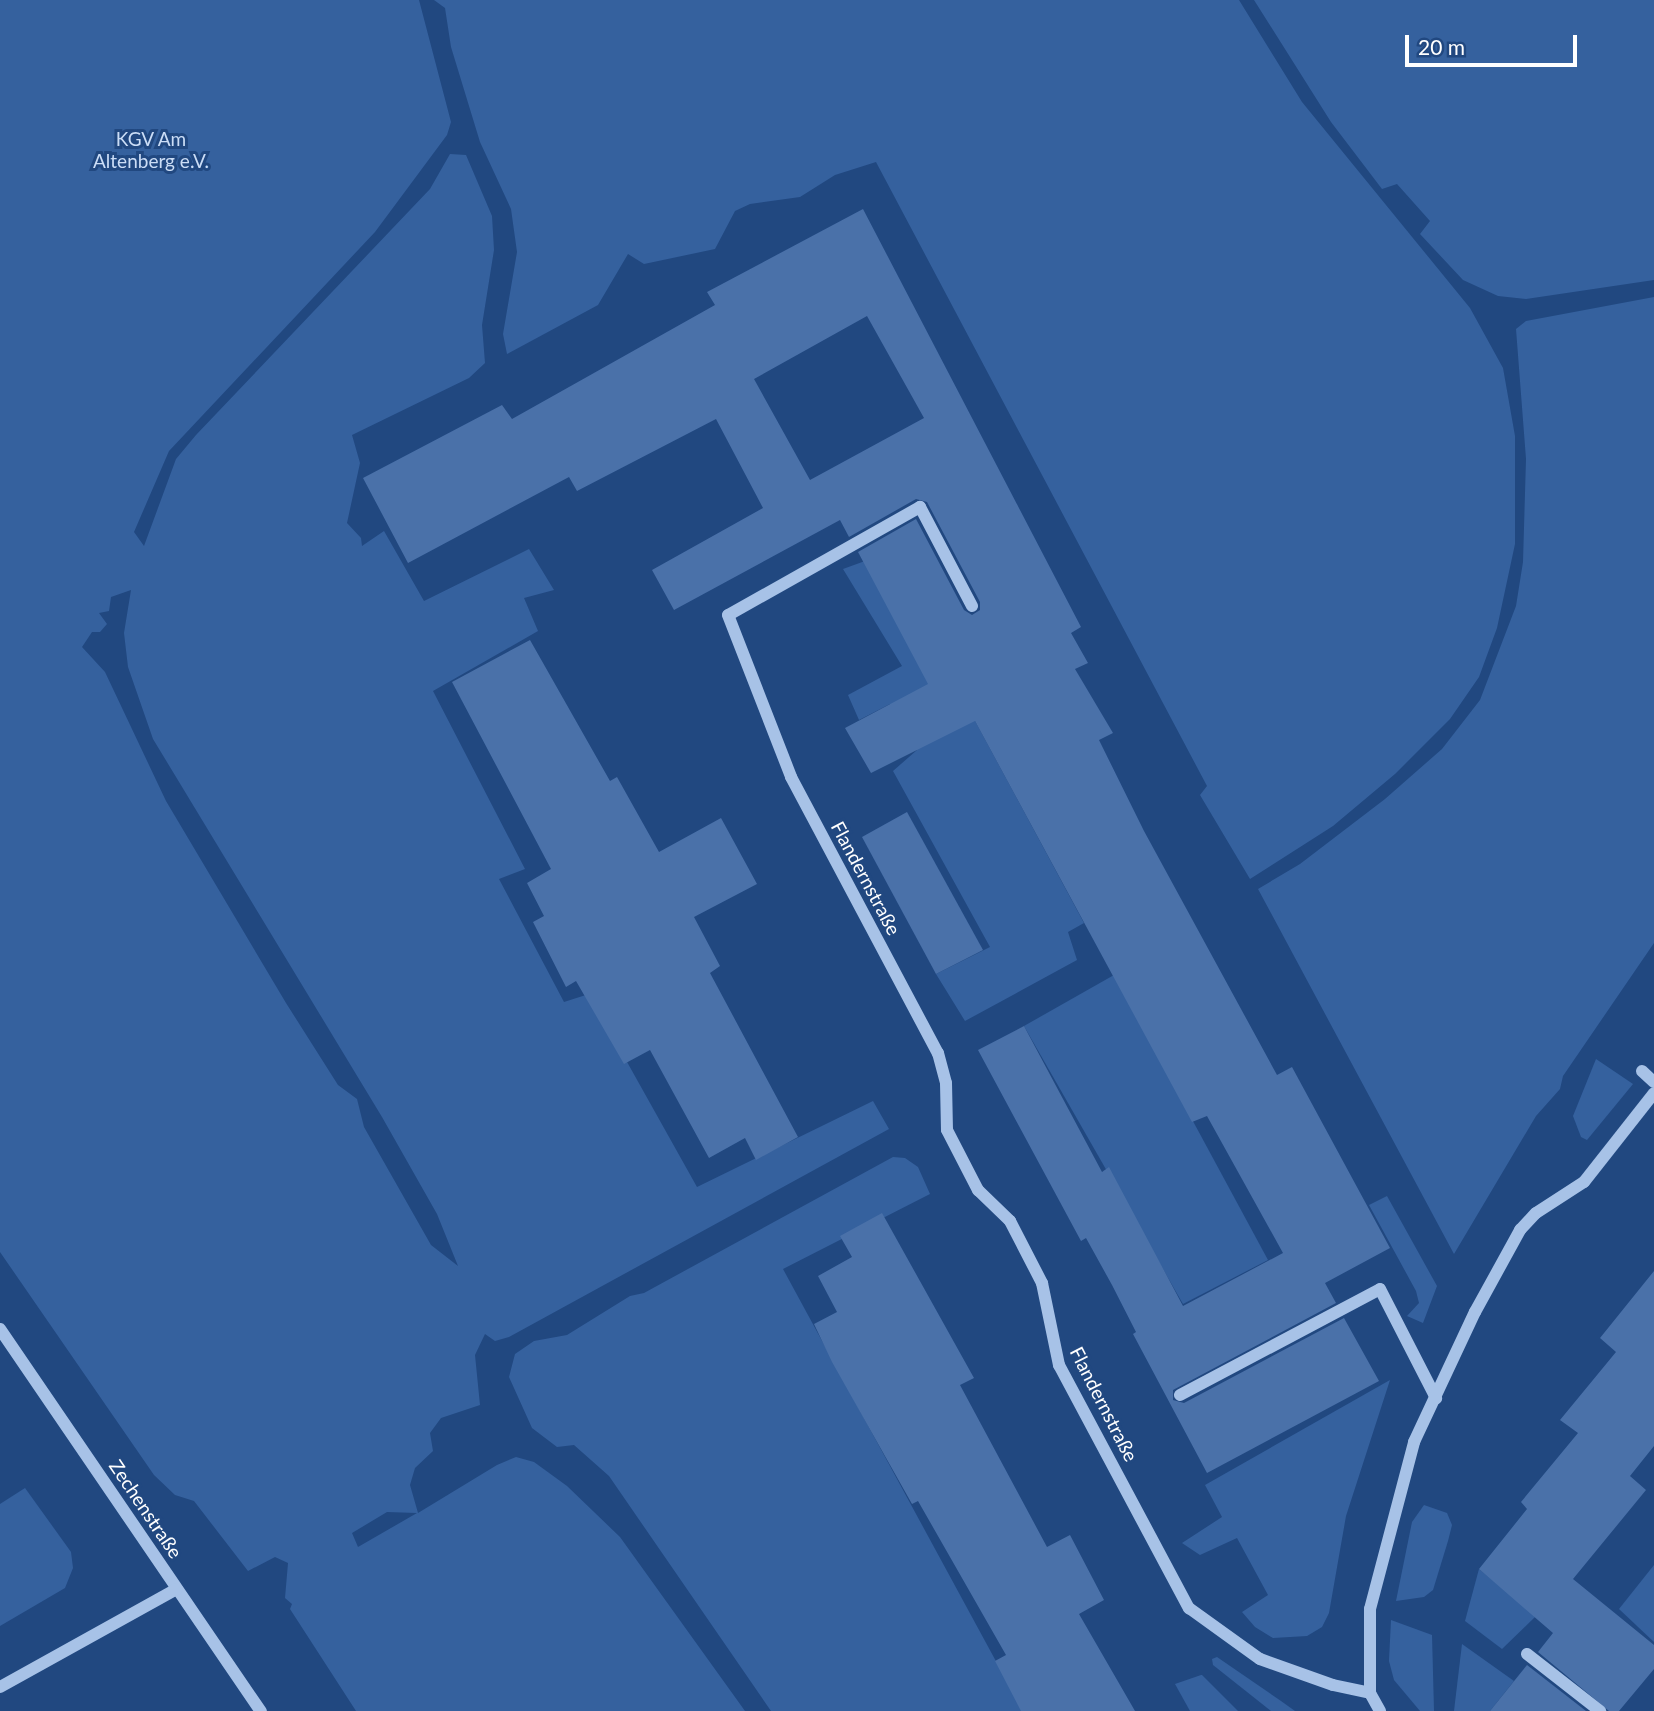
<!DOCTYPE html>
<meta charset="utf-8">
<style>
body{margin:0}
#map{position:relative;width:1654px;height:1711px;overflow:hidden;background:#214880;font-family:Lato,sans-serif}
div>[style]{position:absolute}
.green>*{inset:0;background:#35619e}
.building>*{inset:0;background:#4a71a9}
.minor>*{height:12px;margin:-6px;padding:0 6px;transform-origin:6px;border-radius:6px;background:#a7c2e7}
span{translate:-50% -50%;white-space:nowrap;text-align:center;line-height:1.15;-webkit-text-stroke:6px #214880;paint-order:stroke}
.park-label{font-size:19px;color:#cbddf6}
.street-label{font-size:19px;color:#fff}
.scale{position:absolute;left:1405px;top:35px;width:172px;height:32px;box-sizing:border-box;border:4px solid #fff;border-top:0;padding-left:9px;font-size:21px;line-height:24px;white-space:nowrap;color:#fff;-webkit-text-stroke:5px #214880;paint-order:stroke}
</style>
<div id="map">
<div class="green">
<i style="clip-path:polygon(evenodd,0 0,419px 0,451px 122px,447px 135px,375px 232px,169px 451px,134px 532px,144px 546px,176px 459px,196px 435px,430px 189px,450px 154px,466px 155px,492px 216px,494px 250px,482px 325px,485px 363px,469px 378px,352px 435px,360px 463px,347px 523px,361px 538px,362px 546px,384px 531px,424px 601px,529px 549px,554px 590px,524px 598px,538px 631px,433px 691px,525px 869px,499px 879px,564px 1002px,589px 994px,697px 1187px,873px 1101px,889px 1129px,509px 1337px,495px 1341px,485px 1334px,475px 1355px,480px 1405px,441px 1418px,430px 1433px,433px 1451px,415px 1468px,410px 1485px,418px 1513px,497px 1465px,516px 1457px,534px 1462px,567px 1486px,620px 1537px,745px 1711px,356px 1711px,290px 1609px,292px 1604px,285px 1598px,288px 1563px,275px 1557px,248px 1571px,194px 1501px,175px 1495px,154px 1475px,0 1252px,0 0,131px 590px,124px 633px,128px 667px,153px 739px,382px 1117px,437px 1214px,458px 1266px,431px 1245px,364px 1127px,357px 1099px,338px 1085px,286px 1003px,166px 801px,105px 672px,82px 647px,92px 632px,100px 632px,107px 624px,99px 613px,109px 611px,111px 597px,131px 590px,0 0,387px 1512px,417px 1513px,358px 1547px,352px 1533px,387px 1512px)"></i>
<i style="clip-path:polygon(434px 0,1239px 0,1302px 102px,1470px 308px,1503px 368px,1515px 436px,1515px 544px,1497px 628px,1479px 677px,1450px 719px,1395px 774px,1333px 826px,1250px 879px,1200px 795px,1207px 786px,876px 162px,835px 175px,800px 197px,750px 204px,735px 211px,715px 249px,644px 264px,628px 254px,598px 305px,507px 354px,503px 334px,517px 252px,511px 209px,480px 142px,451px 47px,445px 8px)"></i>
<i style="clip-path:polygon(1254px 0,1654px 0,1654px 280px,1526px 299px,1498px 296px,1463px 280px,1420px 234px,1430px 221px,1397px 184px,1382px 189px,1331px 122px)"></i>
<i style="clip-path:polygon(1654px 297px,1654px 943px,1563px 1076px,1560px 1089px,1536px 1116px,1454px 1254px,1258px 889px,1300px 864px,1385px 799px,1442px 749px,1480px 700px,1516px 606px,1523px 562px,1526px 459px,1516px 329px,1526px 321px)"></i>
<i style="clip-path:polygon(865px 561px,953px 680px,1084px 923px,1068px 932px,1077px 960px,965px 1021px,936px 974px,990px 947px,893px 771px,917px 750px,890px 704px,859px 720px,848px 695px,902px 666px,843px 569px)"></i>
<i style="clip-path:polygon(1114px 975px,1268px 1260px,1183px 1304px,1024px 1026px)"></i>
<i style="clip-path:polygon(1596px 1059px,1633px 1084px,1587px 1140px,1581px 1137px,1573px 1116px)"></i>
<i style="clip-path:polygon(893px 1157px,905px 1158px,918px 1167px,930px 1194px,783px 1269px,1023px 1711px,771px 1711px,609px 1476px,574px 1445px,557px 1447px,532px 1428px,509px 1377px,515px 1354px,534px 1341px,567px 1335px,630px 1296px,644px 1293px)"></i>
<i style="clip-path:polygon(1387px 1196px,1437px 1286px,1423px 1323px,1407px 1316px,1419px 1303px,1416px 1291px,1369px 1205px)"></i>
<i style="clip-path:polygon(1390px 1380px,1346px 1516px,1329px 1613px,1322px 1627px,1307px 1636px,1273px 1638px,1255px 1627px,1242px 1612px,1268px 1595px,1237px 1538px,1200px 1555px,1182px 1543px,1222px 1517px,1205px 1485px)"></i>
<i style="clip-path:polygon(25px 1488px,71px 1552px,73px 1568px,65px 1588px,0 1626px,0 1504px)"></i>
<i style="clip-path:polygon(1424px 1505px,1447px 1513px,1452px 1525px,1448px 1541px,1433px 1590px,1424px 1597px,1396px 1601px,1412px 1522px)"></i>
<i style="clip-path:polygon(1654px 1565px,1654px 1642px,1619px 1609px)"></i>
<i style="clip-path:polygon(1479px 1569px,1536px 1616px,1502px 1649px,1465px 1621px)"></i>
<i style="clip-path:polygon(1391px 1620px,1432px 1635px,1434px 1711px,1420px 1711px,1394px 1680px,1389px 1661px)"></i>
<i style="clip-path:polygon(1462px 1644px,1514px 1681px,1490px 1711px,1454px 1711px)"></i>
<i style="clip-path:polygon(1217px 1657px,1281px 1701px,1295px 1711px,1271px 1711px,1213px 1665px,1212px 1659px)"></i>
<i style="clip-path:polygon(1201px 1675px,1202px 1675px,1238px 1711px,1190px 1711px,1175px 1684px)"></i>
</div>
<div class="building">
<i style="clip-path:polygon(evenodd,863px 209px,1081px 627px,1071px 633px,1088px 663px,1075px 669px,1113px 733px,1099px 740px,1144px 831px,1277px 1075px,1292px 1067px,1390px 1248px,1325px 1283px,1336px 1303px,1173px 1390px,1173px 1400px,1184px 1403px,1344px 1318px,1379px 1381px,1207px 1473px,1133px 1334px,1136px 1332px,1112px 1285px,1086px 1238px,1081px 1241px,978px 1050px,1024px 1026px,1102px 1172px,1109px 1167px,1183px 1306px,1283px 1253px,1207px 1116px,1192px 1122px,975px 721px,871px 773px,845px 728px,928px 684px,858px 552px,916px 519px,964px 610px,972px 615px,980px 610px,980px 602px,927px 502px,916px 499px,849px 537px,840px 520px,674px 610px,652px 570px,763px 508px,716px 419px,577px 491px,569px 477px,408px 563px,363px 478px,502px 405px,512px 419px,715px 305px,707px 292px,863px 209px,867px 316px,924px 418px,810px 480px,754px 379px,867px 316px)"></i>
<i style="clip-path:polygon(530px 640px,610px 781px,617px 777px,659px 852px,721px 818px,757px 884px,694px 917px,720px 966px,710px 973px,798px 1137px,756px 1160px,745px 1138px,709px 1158px,650px 1050px,624px 1064px,576px 981px,566px 987px,533px 922px,544px 916px,527px 883px,551px 869px,452px 682px)"></i>
<i style="clip-path:polygon(907px 812px,983px 950px,936px 974px,862px 837px)"></i>
<i style="clip-path:polygon(882px 1213px,974px 1378px,960px 1385px,1047px 1547px,1070px 1535px,1104px 1600px,1079px 1614px,1135px 1711px,1021px 1711px,995px 1661px,1006px 1655px,918px 1501px,912px 1504px,832px 1362px,814px 1324px,837px 1312px,818px 1276px,852px 1257px,840px 1236px)"></i>
<i style="clip-path:polygon(1654px 1271px,1654px 1446px,1630px 1476px,1646px 1490px,1573px 1579px,1654px 1645px,1654px 1669px,1619px 1711px,1609px 1711px,1538px 1652px,1553px 1633px,1479px 1569px,1527px 1509px,1521px 1502px,1578px 1433px,1560px 1420px,1616px 1352px,1600px 1338px)"></i>
<i style="clip-path:polygon(1527px 1665px,1586px 1711px,1490px 1711px)"></i>
</div>
<div class="minor">
<i style="left:972px;top:606px;width:112px;rotate:-117.7deg"></i>
<i style="left:920px;top:507px;width:220px;rotate:150.6deg"></i>
<i style="left:728px;top:615px;width:174px;rotate:68.7deg"></i>
<i style="left:791px;top:777px;width:313px;rotate:62deg"></i>
<i style="left:938px;top:1053px;width:31px;rotate:75deg"></i>
<i style="left:946px;top:1083px;width:47px;rotate:88.8deg"></i>
<i style="left:947px;top:1130px;width:68px;rotate:62.7deg"></i>
<i style="left:978px;top:1190px;width:45px;rotate:44.1deg"></i>
<i style="left:1010px;top:1221px;width:70px;rotate:62.7deg"></i>
<i style="left:1042px;top:1283px;width:84px;rotate:78.3deg"></i>
<i style="left:1059px;top:1365px;width:276px;rotate:61.9deg"></i>
<i style="left:1189px;top:1608px;width:87px;rotate:35.7deg"></i>
<i style="left:1260px;top:1659px;width:77px;rotate:19.6deg"></i>
<i style="left:1333px;top:1685px;width:38px;rotate:12deg"></i>
<i style="left:1642px;top:1071px;width:16px;rotate:43deg"></i>
<i style="left:0;top:1329px;width:463px;rotate:55.7deg"></i>
<i style="left:1180px;top:1395px;width:226px;rotate:-27.9deg"></i>
<i style="left:1380px;top:1289px;width:123px;rotate:62.8deg"></i>
<i style="left:1527px;top:1654px;width:93px;rotate:38deg"></i>
<i style="left:0;top:1687px;width:202px;rotate:-29deg"></i>
<i style="left:1380px;top:1711px;width:21px;rotate:-119deg"></i>
<i style="left:1370px;top:1693px;width:84px;rotate:-90deg"></i>
<i style="left:1370px;top:1609px;width:173px;rotate:-75.2deg"></i>
<i style="left:1414px;top:1442px;width:144px;rotate:-64.9deg"></i>
<i style="left:1475px;top:1312px;width:94px;rotate:-61.2deg"></i>
<i style="left:1520px;top:1230px;width:23px;rotate:-47deg"></i>
<i style="left:1536px;top:1213px;width:57px;rotate:-32.9deg"></i>
<i style="left:1584px;top:1182px;width:113px;rotate:-51.8deg"></i>
</div>
<div class="park-label">
<span style="left:151px;top:150px">KGV Am<br>Altenberg e.V.</span>
</div>
<div class="street-label">
<span style="left:866px;top:878px;rotate:62deg">Flandernstraße</span>
<span style="left:1104px;top:1404px;rotate:63deg">Flandernstraße</span>
<span style="left:146px;top:1509px;rotate:56deg">Zechenstraße</span>
</div>
<div class="scale">20 m</div>
</div>
